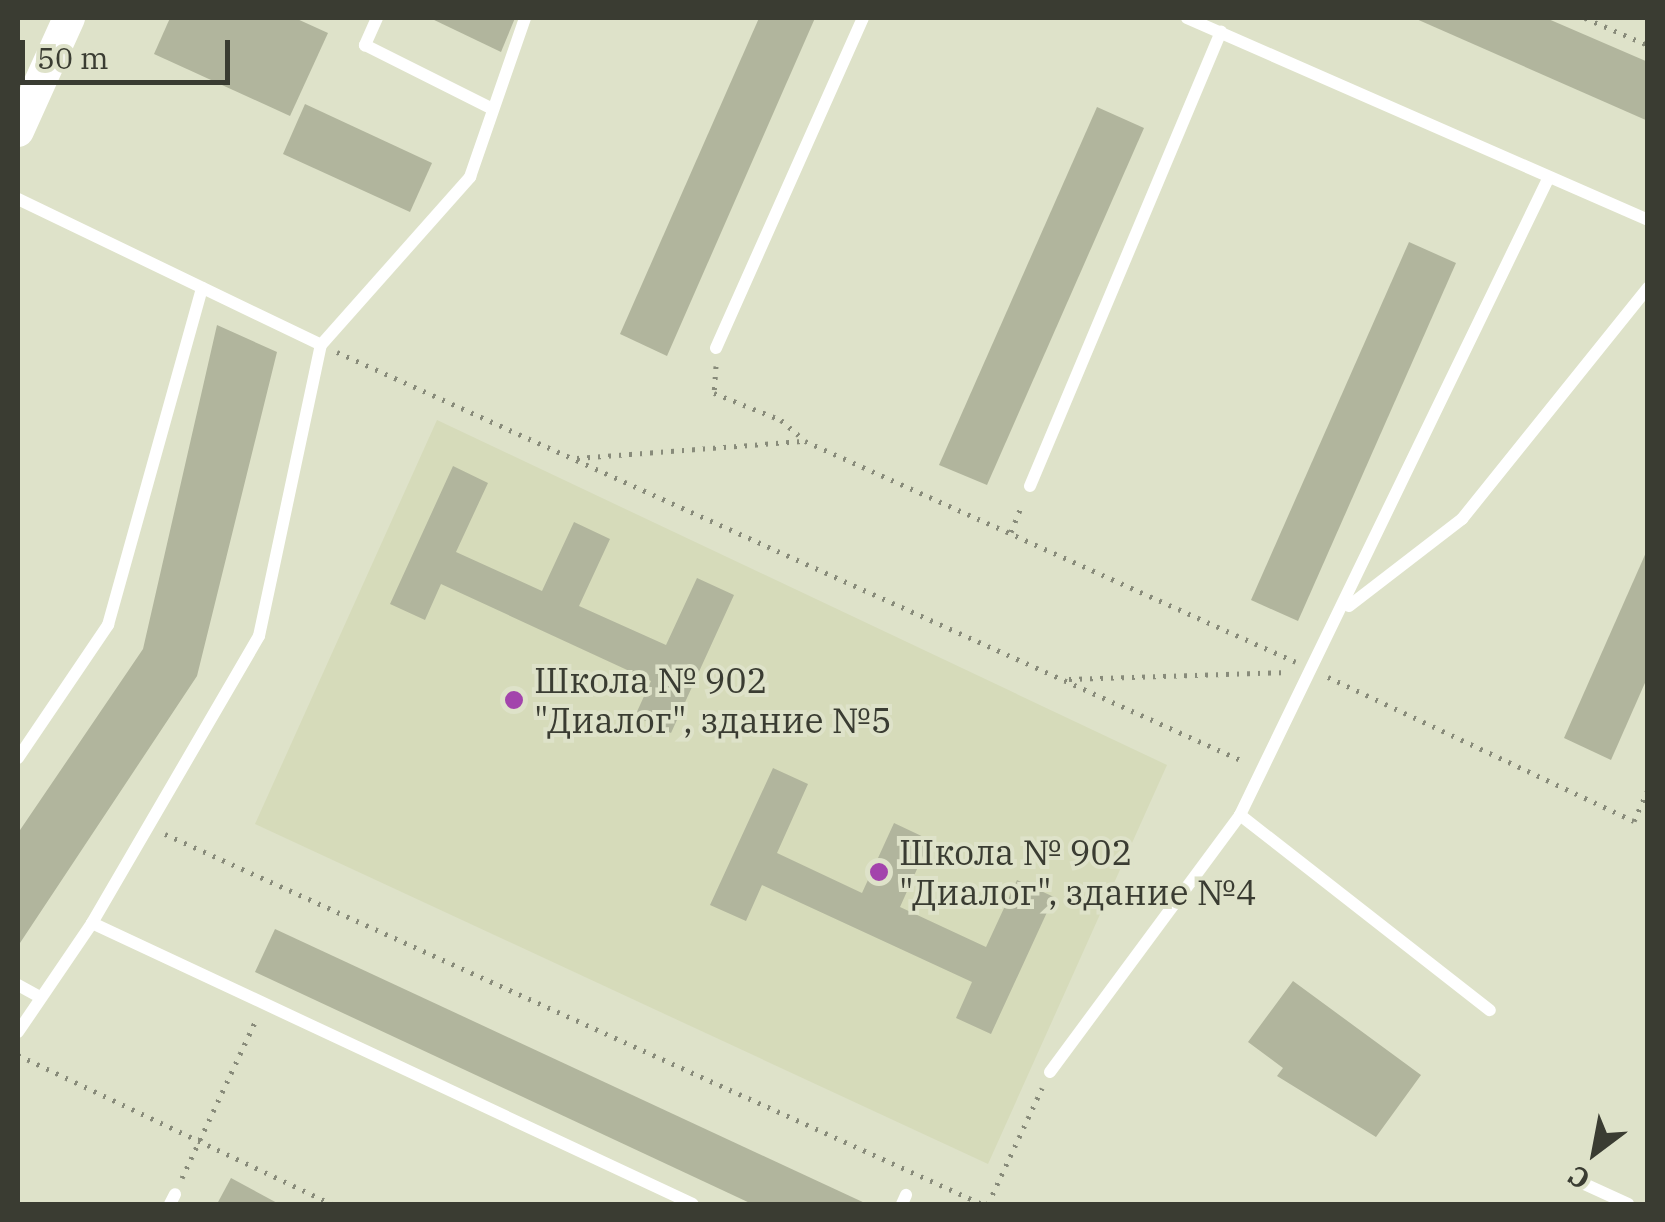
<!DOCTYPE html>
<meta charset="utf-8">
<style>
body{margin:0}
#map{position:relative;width:1665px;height:1222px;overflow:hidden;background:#dee2c9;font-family:"IBM Plex Serif",serif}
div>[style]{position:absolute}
.built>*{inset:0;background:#d6dbba}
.building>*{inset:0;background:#b1b59d}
.path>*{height:5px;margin-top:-2.5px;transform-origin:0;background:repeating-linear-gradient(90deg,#888b7a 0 2.5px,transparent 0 10.5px)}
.service>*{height:12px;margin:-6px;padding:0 6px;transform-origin:6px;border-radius:6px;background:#fff}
.tertiary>*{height:32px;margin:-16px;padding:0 16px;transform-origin:16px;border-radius:16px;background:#fff}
.dots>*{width:28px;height:28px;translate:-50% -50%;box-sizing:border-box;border:5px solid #dee2c9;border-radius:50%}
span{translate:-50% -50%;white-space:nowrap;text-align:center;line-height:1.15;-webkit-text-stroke:8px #dee2c9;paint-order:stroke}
.poi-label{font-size:35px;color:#3a3c32}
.left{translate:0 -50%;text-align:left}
.frame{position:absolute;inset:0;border:20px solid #3a3c32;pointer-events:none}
.north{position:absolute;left:1545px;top:1102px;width:100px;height:100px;-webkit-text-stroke:8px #dee2c9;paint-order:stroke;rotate:212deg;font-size:28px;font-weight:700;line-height:40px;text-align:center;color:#3a3c32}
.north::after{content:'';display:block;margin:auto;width:35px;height:45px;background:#3a3c32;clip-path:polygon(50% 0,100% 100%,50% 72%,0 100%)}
.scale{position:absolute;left:20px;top:40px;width:210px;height:45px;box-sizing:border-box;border:5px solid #3a3c32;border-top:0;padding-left:12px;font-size:30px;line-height:35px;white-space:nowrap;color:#3a3c32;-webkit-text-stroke:8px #dee2c9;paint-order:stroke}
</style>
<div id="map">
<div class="built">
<i style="clip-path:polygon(437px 420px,1167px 765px,988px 1164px,255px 824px)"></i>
</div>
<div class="building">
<i style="clip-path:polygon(170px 18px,295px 18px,328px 33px,290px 116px,154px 54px)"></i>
<i style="clip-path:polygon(430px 18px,515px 18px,501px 52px)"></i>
<i style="clip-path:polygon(759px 18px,815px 18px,667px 356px,620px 334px)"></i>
<i style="clip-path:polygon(1414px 18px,1546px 18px,1648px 62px,1648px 121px)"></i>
<i style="clip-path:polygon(305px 104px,432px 163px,410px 212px,283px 154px)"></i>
<i style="clip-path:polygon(1097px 107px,1144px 128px,987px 485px,939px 465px)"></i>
<i style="clip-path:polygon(1409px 242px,1456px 263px,1298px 621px,1251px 600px)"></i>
<i style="clip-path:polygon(217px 325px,277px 352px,197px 676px,18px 946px,18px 833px,143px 649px)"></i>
<i style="clip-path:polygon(453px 466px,488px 483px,456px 552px,542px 591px,574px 522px,610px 539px,579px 606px,666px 645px,697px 578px,734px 595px,671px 733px,635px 716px,651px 681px,441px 584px,425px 620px,390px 604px)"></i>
<i style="clip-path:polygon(1648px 548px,1648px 676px,1611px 760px,1564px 738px)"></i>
<i style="clip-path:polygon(773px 768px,808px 784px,777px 853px,862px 893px,894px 823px,930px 840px,900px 907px,986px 947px,1017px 880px,1054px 897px,991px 1034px,956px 1018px,972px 982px,762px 885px,746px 921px,710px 905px)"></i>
<i style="clip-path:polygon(275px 929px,867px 1204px,752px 1204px,255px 972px)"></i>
<i style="clip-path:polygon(1293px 981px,1421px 1075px,1376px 1137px,1277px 1076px,1283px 1068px,1248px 1042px)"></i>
<i style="clip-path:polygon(231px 1178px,279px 1204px,217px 1204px)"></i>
</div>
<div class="path">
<i style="left:1585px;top:18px;width:69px;rotate:23.2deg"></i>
<i style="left:337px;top:352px;width:994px;rotate:24.3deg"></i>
<i style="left:716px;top:366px;width:27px;rotate:94deg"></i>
<i style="left:714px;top:393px;width:72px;rotate:21.9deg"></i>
<i style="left:781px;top:420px;width:30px;rotate:41deg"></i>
<i style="left:577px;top:458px;width:229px;rotate:-4.3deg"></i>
<i style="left:805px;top:441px;width:538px;rotate:24.23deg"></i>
<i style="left:1011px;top:532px;width:31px;rotate:-68deg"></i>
<i style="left:1328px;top:677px;width:338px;rotate:25.2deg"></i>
<i style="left:1634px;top:821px;width:35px;rotate:-66deg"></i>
<i style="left:1069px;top:679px;width:219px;rotate:-1.8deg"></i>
<i style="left:165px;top:834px;width:897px;rotate:24.36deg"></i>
<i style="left:18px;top:1055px;width:348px;rotate:25.4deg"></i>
<i style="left:182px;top:1178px;width:174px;rotate:-64.9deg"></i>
<i style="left:988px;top:1204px;width:128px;rotate:-65deg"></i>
</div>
<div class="service">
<i style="left:377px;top:18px;width:30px;rotate:114deg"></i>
<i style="left:365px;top:45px;width:143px;rotate:26.6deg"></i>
<i style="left:1187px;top:18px;width:503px;rotate:23.66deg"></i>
<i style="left:18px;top:199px;width:336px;rotate:25.7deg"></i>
<i style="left:716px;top:348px;width:361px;rotate:-66deg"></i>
<i style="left:1030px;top:486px;width:493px;rotate:-67.2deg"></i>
<i style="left:1349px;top:606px;width:143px;rotate:-37.6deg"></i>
<i style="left:1462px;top:519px;width:297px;rotate:-51.2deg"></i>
<i style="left:18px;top:758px;width:161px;rotate:-55.9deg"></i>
<i style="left:108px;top:625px;width:350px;rotate:-74.4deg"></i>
<i style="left:1240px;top:815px;width:317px;rotate:38deg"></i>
<i style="left:92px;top:923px;width:663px;rotate:25.06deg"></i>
<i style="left:18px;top:985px;width:25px;rotate:29deg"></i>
<i style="left:18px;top:1032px;width:132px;rotate:-55.8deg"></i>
<i style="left:92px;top:923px;width:332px;rotate:-59.8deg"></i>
<i style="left:259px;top:636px;width:298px;rotate:-78deg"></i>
<i style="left:321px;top:345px;width:225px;rotate:-48.4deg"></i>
<i style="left:470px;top:177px;width:168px;rotate:-70.9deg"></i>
<i style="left:1050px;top:1072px;width:320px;rotate:-53.5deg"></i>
<i style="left:1240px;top:815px;width:707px;rotate:-64.16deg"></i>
<i style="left:1580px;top:1182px;width:53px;rotate:24.6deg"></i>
<i style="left:170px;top:1204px;width:11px;rotate:-63deg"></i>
<i style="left:902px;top:1204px;width:10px;rotate:-66deg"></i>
</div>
<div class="tertiary">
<i style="left:18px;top:131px;width:124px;rotate:-65.7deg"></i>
</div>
<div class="dots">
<i style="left:514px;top:700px;background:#a344ac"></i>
<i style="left:879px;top:872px;background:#a344ac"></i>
</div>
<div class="poi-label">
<span class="left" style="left:534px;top:700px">Школа № 902<br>"Диалог", здание №5</span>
<span class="left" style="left:899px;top:872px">Школа № 902<br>"Диалог", здание №4</span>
</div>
<div class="frame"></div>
<div class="north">С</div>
<div class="scale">50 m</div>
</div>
